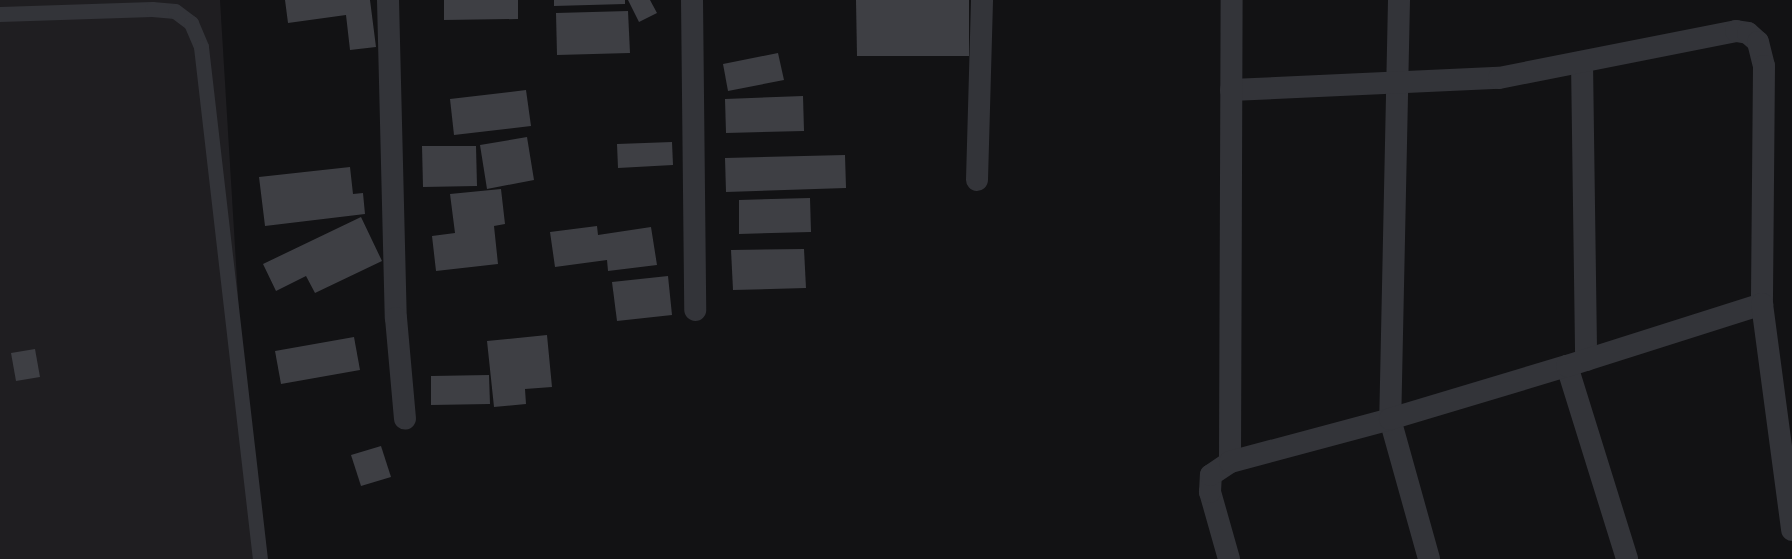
<!DOCTYPE html>
<style>
body{margin:0}
#map{position:relative;width:1792px;height:559px;overflow:hidden;background:#121214;font-family:Karla,sans-serif}
div>[style]{position:absolute}
.built>*{inset:0;background:#1f1e21}
.building>*{inset:0;background:#3e3f44}
.service>*{height:15px;margin:-7.5px;padding:0 7.5px;transform-origin:7.5px;border-radius:7.5px;background:#333439}
.minor>*{height:22px;margin:-11px;padding:0 11px;transform-origin:11px;border-radius:11px;background:#333439}
span{translate:-50% -50%;white-space:nowrap;text-align:center;line-height:1.15;-webkit-text-stroke:4px #0e0d0f;paint-order:stroke}
</style>
<div id="map">
<div class="built">
<i style="clip-path:polygon(0 0,220px 0,254px 559px,0 559px)"></i>
</div>
<div class="building">
<i style="clip-path:polygon(285px 0,370px 0,376px 47px,350px 50px,346px 15px,288px 23px)"></i>
<i style="clip-path:polygon(444px 0,518px 0,518px 19px,444px 20px)"></i>
<i style="clip-path:polygon(554px 0,625px 0,625px 4px,554px 6px)"></i>
<i style="clip-path:polygon(628px 0,650px 0,657px 13px,639px 22px)"></i>
<i style="clip-path:polygon(856px 0,969px 0,969px 56px,857px 56px)"></i>
<i style="clip-path:polygon(628px 11px,630px 53px,557px 55px,556px 13px)"></i>
<i style="clip-path:polygon(778px 53px,784px 80px,728px 91px,723px 64px)"></i>
<i style="clip-path:polygon(526px 90px,531px 126px,454px 135px,450px 99px)"></i>
<i style="clip-path:polygon(803px 96px,804px 131px,726px 133px,725px 99px)"></i>
<i style="clip-path:polygon(527px 137px,534px 180px,487px 189px,480px 145px)"></i>
<i style="clip-path:polygon(672px 142px,673px 165px,618px 168px,617px 144px)"></i>
<i style="clip-path:polygon(422px 146px,476px 146px,477px 186px,423px 187px)"></i>
<i style="clip-path:polygon(845px 155px,846px 188px,726px 192px,725px 158px)"></i>
<i style="clip-path:polygon(350px 167px,353px 194px,363px 193px,365px 214px,265px 226px,259px 177px)"></i>
<i style="clip-path:polygon(501px 189px,505px 224px,494px 226px,498px 264px,436px 271px,432px 236px,455px 233px,450px 194px)"></i>
<i style="clip-path:polygon(810px 198px,811px 232px,739px 234px,739px 200px)"></i>
<i style="clip-path:polygon(361px 217px,382px 261px,315px 293px,306px 276px,276px 291px,263px 264px)"></i>
<i style="clip-path:polygon(597px 226px,598px 235px,651px 227px,657px 265px,608px 271px,607px 260px,555px 267px,550px 232px)"></i>
<i style="clip-path:polygon(804px 249px,806px 288px,733px 290px,731px 250px)"></i>
<i style="clip-path:polygon(668px 276px,672px 315px,617px 321px,612px 282px)"></i>
<i style="clip-path:polygon(547px 335px,552px 387px,525px 389px,526px 404px,494px 407px,487px 341px)"></i>
<i style="clip-path:polygon(354px 337px,360px 370px,281px 384px,275px 351px)"></i>
<i style="clip-path:polygon(35px 349px,40px 377px,16px 381px,11px 353px)"></i>
<i style="clip-path:polygon(489px 375px,490px 404px,431px 405px,431px 376px)"></i>
<i style="clip-path:polygon(381px 446px,391px 477px,361px 486px,351px 455px)"></i>
</div>
<div class="service">
<i style="left:0;top:14px;width:152px;rotate:-1.9deg"></i>
<i style="left:152px;top:9px;width:23px;rotate:5deg"></i>
<i style="left:175px;top:11px;width:20px;rotate:37deg"></i>
<i style="left:191px;top:23px;width:26px;rotate:67deg"></i>
<i style="left:201px;top:47px;width:515px;rotate:83.43deg"></i>
</div>
<div class="minor">
<i style="left:388px;top:0;width:318px;rotate:88.6deg"></i>
<i style="left:396px;top:318px;width:101px;rotate:84.9deg"></i>
<i style="left:692px;top:0;width:310px;rotate:89.4deg"></i>
<i style="left:1399px;top:0;width:419px;rotate:91.2deg"></i>
<i style="left:1390px;top:419px;width:145px;rotate:74.4deg"></i>
<i style="left:1582px;top:62px;width:298px;rotate:89.2deg"></i>
<i style="left:1231px;top:90px;width:268px;rotate:-2.6deg"></i>
<i style="left:1499px;top:78px;width:242px;rotate:-11.2deg"></i>
<i style="left:1736px;top:31px;width:12px;rotate:9deg"></i>
<i style="left:1748px;top:33px;width:13px;rotate:42deg"></i>
<i style="left:1758px;top:42px;width:25px;rotate:76deg"></i>
<i style="left:1764px;top:66px;width:238px;rotate:90.5deg"></i>
<i style="left:977px;top:180px;width:180px;rotate:-88.4deg"></i>
<i style="left:1567px;top:366px;width:202px;rotate:72.7deg"></i>
<i style="left:1230px;top:462px;width:462px;rotate:-89.8deg"></i>
<i style="left:1229px;top:559px;width:70px;rotate:-105.8deg"></i>
<i style="left:1210px;top:492px;width:17px;rotate:-87deg"></i>
<i style="left:1211px;top:475px;width:23px;rotate:-34deg"></i>
<i style="left:1230px;top:462px;width:166px;rotate:-15deg"></i>
<i style="left:1390px;top:419px;width:185px;rotate:-16.7deg"></i>
<i style="left:1567px;top:366px;width:205px;rotate:-17.6deg"></i>
<i style="left:1762px;top:304px;width:228px;rotate:82.4deg"></i>
</div>
</div>
